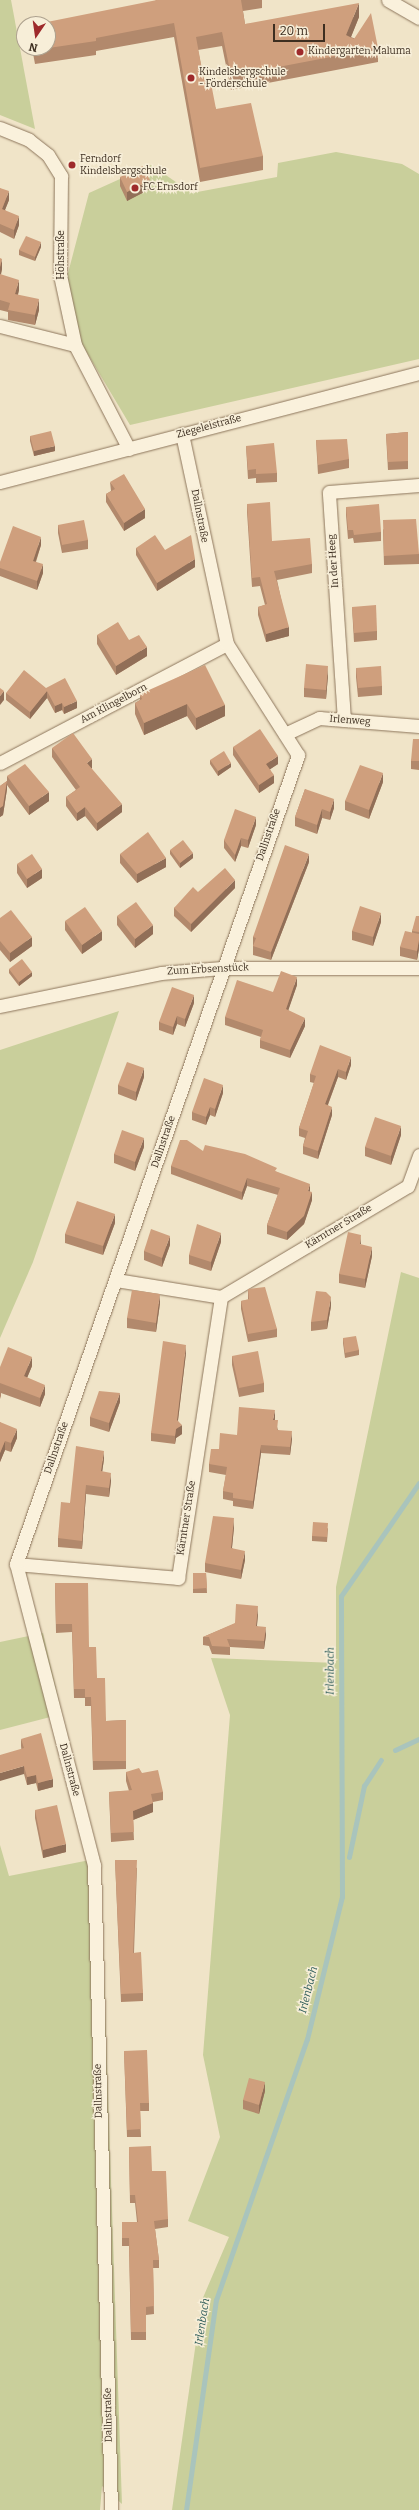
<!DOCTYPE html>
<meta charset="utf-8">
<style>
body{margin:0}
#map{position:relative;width:419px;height:2510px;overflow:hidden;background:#f0e4c8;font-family:Bitter,serif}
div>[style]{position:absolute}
.green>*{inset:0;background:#c9cf9b}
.stream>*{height:5px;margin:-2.5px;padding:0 2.5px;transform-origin:2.5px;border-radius:2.5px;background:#a9c4bc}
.roads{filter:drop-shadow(0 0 1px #8d765c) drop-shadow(0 0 1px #8d765c)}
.street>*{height:13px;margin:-6.5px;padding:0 6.5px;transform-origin:6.5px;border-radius:6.5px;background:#faf1dc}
.wall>*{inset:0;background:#b2896c}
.shaded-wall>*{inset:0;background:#916f58}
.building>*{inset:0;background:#cf9f7d}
.dots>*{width:11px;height:11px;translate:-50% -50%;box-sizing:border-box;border:2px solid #f7eed8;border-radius:50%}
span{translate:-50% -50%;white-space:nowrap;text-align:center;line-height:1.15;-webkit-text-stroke:3px #f7eed8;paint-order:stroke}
.poi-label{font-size:10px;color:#3d2e20}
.left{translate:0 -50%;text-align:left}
.street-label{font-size:10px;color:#3d2e20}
.water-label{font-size:11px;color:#2f5d5a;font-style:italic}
.north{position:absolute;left:16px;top:16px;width:40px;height:40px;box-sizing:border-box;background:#f7eed8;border:1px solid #ada18e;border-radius:50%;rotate:193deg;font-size:11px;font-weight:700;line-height:16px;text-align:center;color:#3d2e20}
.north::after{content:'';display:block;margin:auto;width:14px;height:18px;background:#9e2a2b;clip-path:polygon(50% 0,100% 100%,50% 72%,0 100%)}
.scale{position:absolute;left:273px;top:24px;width:52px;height:18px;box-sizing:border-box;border:2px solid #3d2e20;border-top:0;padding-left:5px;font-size:12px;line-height:14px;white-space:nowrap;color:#3d2e20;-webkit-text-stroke:3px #f7eed8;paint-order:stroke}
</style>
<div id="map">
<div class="green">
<i style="clip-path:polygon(0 0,11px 0,35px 129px,0 115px)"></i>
<i style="clip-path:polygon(336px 152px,402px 164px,419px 174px,419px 359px,130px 425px,80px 341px,67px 277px,89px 193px,151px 165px,192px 193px,277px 177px,278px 163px)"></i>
<i style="clip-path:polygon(119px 1011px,33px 1262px,0 1338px,0 1050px)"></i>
<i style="clip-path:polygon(401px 1272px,419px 1278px,419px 2510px,172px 2510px,202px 2300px,229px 2237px,188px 2221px,220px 2137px,203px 2055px,230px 1715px,211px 1658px,336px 1663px,336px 1587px)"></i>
<i style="clip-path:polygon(43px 1633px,62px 1714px,0 1730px,0 1642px)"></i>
<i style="clip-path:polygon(0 1845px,9px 1876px,100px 1858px,122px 2504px,102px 2486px,100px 2510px,0 2510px)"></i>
</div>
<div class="stream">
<i style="left:395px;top:1750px;width:26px;rotate:-25deg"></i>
<i style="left:349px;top:1857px;width:73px;rotate:-78.1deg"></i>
<i style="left:364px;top:1786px;width:31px;rotate:-57deg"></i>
<i style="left:186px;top:2510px;width:212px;rotate:-81.9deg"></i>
<i style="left:216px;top:2300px;width:276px;rotate:-70.8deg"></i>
<i style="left:307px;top:2039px;width:146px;rotate:-76.2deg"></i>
<i style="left:342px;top:1897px;width:301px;rotate:-90.2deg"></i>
<i style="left:341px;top:1596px;width:137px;rotate:-55.4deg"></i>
</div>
<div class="roads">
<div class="street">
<i style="left:388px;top:0;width:36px;rotate:30deg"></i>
<i style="left:0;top:128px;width:31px;rotate:22deg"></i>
<i style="left:29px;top:140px;width:24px;rotate:38deg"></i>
<i style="left:48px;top:155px;width:25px;rotate:58deg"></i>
<i style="left:61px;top:176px;width:99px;rotate:90.6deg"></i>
<i style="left:60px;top:275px;width:72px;rotate:77.9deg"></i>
<i style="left:75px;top:345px;width:117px;rotate:62.6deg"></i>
<i style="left:0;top:326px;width:77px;rotate:14.2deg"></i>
<i style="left:0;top:482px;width:433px;rotate:-14.6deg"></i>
<i style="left:344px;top:720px;width:228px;rotate:-93.8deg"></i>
<i style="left:329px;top:492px;width:90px;rotate:-4.4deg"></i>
<i style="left:285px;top:734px;width:38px;rotate:-25deg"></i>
<i style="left:319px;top:718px;width:100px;rotate:4.6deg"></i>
<i style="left:0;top:763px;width:256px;rotate:-27.7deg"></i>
<i style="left:0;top:1006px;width:164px;rotate:-11.6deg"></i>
<i style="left:161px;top:973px;width:61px;rotate:-4.7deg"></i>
<i style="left:222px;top:968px;width:197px"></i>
<i style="left:116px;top:1280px;width:106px;rotate:9.2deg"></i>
<i style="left:221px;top:1297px;width:217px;rotate:-30.7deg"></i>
<i style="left:408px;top:1186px;width:33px;rotate:-70deg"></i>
<i style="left:16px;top:1564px;width:163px;rotate:4.9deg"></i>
<i style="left:178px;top:1578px;width:284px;rotate:-81.3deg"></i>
<i style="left:111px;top:2510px;width:645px;rotate:-91.51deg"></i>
<i style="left:94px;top:1865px;width:311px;rotate:-104.5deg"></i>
<i style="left:16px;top:1564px;width:857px;rotate:-70.78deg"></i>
<i style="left:298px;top:755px;width:132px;rotate:-122.6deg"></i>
<i style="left:227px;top:644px;width:215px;rotate:-102.1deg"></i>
</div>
</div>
<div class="wall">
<i style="clip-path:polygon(157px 0,262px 0,262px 8px,243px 11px,245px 24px,359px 17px,351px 37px,378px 48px,378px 62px,231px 90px,222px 46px,198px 50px,204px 80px,216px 109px,263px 156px,263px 170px,200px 182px,174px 37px,96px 51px,96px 55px,35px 64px,32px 48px,48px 48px)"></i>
<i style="clip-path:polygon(120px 177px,150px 189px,127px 201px,120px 186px)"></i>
<i style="clip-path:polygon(0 188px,9px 200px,5px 210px,19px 225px,14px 239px,0 232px)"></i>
<i style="clip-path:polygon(41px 247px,35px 261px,19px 255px,19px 250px)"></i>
<i style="clip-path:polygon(0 258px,2px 269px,1px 275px,19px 290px,18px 295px,39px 310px,35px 325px,8px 320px,8px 312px,0 310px)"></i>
<i style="clip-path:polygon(408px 432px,408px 469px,388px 470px,386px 434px)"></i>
<i style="clip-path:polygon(30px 436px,55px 451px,34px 456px,30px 441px)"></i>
<i style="clip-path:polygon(316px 440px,349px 459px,349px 468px,318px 474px)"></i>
<i style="clip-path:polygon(246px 446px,277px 473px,277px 482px,256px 483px,256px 478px,248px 479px)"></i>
<i style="clip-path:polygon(110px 482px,145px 518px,124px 531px,106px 502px,106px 494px,111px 491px)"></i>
<i style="clip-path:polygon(247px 504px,272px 541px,312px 564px,312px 573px,277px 580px,289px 636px,266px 642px,258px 615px,258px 607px,265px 605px,260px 586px,252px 587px,247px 512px)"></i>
<i style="clip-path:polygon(346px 507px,381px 532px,381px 541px,354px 543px,353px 538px,348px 539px,346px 515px)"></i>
<i style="clip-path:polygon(58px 525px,88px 540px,88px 549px,62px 553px,58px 533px)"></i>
<i style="clip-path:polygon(383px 529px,419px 554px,419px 564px,384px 565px)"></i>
<i style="clip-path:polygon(41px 545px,36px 562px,43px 573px,37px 590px,0 576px,0 562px)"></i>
<i style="clip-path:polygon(136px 548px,165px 550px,195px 567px,157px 591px,136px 555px)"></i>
<i style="clip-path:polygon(352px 607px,377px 631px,377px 640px,354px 642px)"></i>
<i style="clip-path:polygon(97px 635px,129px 640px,147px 656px,116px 675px,97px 644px)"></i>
<i style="clip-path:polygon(356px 668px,382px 686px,382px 695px,358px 697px,356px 677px)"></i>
<i style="clip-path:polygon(328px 675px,326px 699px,304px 697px,304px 688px)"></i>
<i style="clip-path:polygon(46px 688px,77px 708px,64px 714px,62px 710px,55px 713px,47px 698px,30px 719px,6px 700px,6px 693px)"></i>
<i style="clip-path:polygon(140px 694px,225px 705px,225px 716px,196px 730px,187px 716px,144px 735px,135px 714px,135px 703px,140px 700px)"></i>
<i style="clip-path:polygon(419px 739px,419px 776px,419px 770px,411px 769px,411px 761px)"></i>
<i style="clip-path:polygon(233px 747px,278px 764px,270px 769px,274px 783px,259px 793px,233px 755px)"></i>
<i style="clip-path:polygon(52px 748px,92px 768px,91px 768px,122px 812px,97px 831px,85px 816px,77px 821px,66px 806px,66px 797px,76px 790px,52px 757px)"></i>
<i style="clip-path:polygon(210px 760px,231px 767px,218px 776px,210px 764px)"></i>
<i style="clip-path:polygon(7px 776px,49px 801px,29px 815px,7px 785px,7px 789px,3px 815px,0 817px,0 786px,7px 781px)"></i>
<i style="clip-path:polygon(383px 782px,369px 819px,345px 810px,345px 801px)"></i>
<i style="clip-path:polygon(305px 789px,334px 808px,330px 820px,322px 818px,317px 834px,295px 826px,295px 817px)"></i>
<i style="clip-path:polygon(256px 825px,248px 848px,241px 846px,235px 862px,224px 848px,224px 840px)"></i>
<i style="clip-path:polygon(170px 850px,193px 858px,180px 868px,170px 854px)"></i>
<i style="clip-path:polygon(120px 854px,166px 867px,137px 883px,120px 863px)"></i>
<i style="clip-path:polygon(309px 862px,271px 960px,253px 955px,253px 937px)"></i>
<i style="clip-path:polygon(17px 864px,42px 878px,27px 888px,17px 873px)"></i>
<i style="clip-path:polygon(235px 888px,191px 932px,174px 916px,174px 908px,198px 892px)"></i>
<i style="clip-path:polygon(117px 916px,153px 934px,135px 948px,117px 925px)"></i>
<i style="clip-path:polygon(419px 916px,419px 949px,417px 960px,400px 956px,400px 947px,412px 933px,412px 931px)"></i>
<i style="clip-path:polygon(0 918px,32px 946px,10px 962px,0 950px)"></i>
<i style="clip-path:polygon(65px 921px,102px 940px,82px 954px,65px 930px)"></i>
<i style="clip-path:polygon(381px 922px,373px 946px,352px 940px,352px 931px)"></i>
<i style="clip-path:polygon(9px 969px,32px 976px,19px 986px,9px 973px)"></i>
<i style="clip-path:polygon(297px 985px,288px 1010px,305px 1026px,290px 1058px,260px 1048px,260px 1040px,261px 1037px,225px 1025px,225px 1017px,273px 992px)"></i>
<i style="clip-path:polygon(194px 1003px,185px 1027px,177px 1024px,173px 1035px,159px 1030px,159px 1022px)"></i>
<i style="clip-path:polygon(351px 1065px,346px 1080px,338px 1077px,328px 1105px,332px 1115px,318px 1159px,303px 1154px,303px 1146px,305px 1138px,299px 1136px,299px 1128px,314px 1083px,310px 1082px,310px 1074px)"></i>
<i style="clip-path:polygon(144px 1077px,136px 1101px,118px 1094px,118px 1085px)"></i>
<i style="clip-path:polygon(223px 1093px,215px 1117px,210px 1115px,206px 1125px,192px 1120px,192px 1112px)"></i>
<i style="clip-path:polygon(401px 1135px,391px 1165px,365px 1156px,365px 1147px)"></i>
<i style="clip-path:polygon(144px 1147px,135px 1171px,114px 1163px,114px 1154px)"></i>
<i style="clip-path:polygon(203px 1151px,277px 1172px,310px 1192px,312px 1200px,304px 1224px,287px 1240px,267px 1234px,267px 1225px,278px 1195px,247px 1186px,242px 1200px,171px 1174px,171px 1166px)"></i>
<i style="clip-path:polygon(115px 1223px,103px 1255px,65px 1243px,65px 1234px)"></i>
<i style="clip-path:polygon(221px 1242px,211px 1271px,189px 1264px,189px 1255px)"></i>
<i style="clip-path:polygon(170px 1245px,162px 1267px,144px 1260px,144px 1251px)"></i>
<i style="clip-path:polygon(372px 1256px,365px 1288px,339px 1283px,339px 1274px)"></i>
<i style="clip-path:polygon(248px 1289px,277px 1329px,277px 1337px,248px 1342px,241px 1309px,241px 1301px,248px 1300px)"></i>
<i style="clip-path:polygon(160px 1303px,156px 1332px,127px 1328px,127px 1318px)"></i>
<i style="clip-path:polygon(331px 1306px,327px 1329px,311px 1331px,311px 1322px)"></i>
<i style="clip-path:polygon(343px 1338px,359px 1350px,359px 1355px,345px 1358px,343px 1343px)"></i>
<i style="clip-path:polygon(186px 1353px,178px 1421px,182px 1434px,176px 1438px,175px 1444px,151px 1441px,151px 1433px)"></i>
<i style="clip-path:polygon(232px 1356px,264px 1383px,264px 1392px,239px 1397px,232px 1365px)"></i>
<i style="clip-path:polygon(32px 1366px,27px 1378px,45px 1394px,40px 1407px,1px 1393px,1px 1396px,0 1399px,0 1367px)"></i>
<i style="clip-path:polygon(120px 1402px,109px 1432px,90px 1426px,90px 1417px)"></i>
<i style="clip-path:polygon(275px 1418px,275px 1420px,278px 1430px,292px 1439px,290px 1455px,261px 1453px,253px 1509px,233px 1506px,233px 1501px,223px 1499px,223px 1491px,226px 1475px,209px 1472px,209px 1464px,219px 1449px,237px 1435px)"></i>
<i style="clip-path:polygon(0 1422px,17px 1438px,11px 1452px,5px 1450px,0 1462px)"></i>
<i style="clip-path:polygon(104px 1459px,102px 1472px,111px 1481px,109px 1497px,86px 1494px,82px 1549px,58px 1547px,58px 1538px,70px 1503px)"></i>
<i style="clip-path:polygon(234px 1527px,232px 1548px,245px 1560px,241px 1579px,205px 1572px,205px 1563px)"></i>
<i style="clip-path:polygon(328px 1528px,327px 1542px,312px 1541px,312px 1536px)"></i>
<i style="clip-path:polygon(193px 1573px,206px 1573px,207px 1593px,193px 1593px)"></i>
<i style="clip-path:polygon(55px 1583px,89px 1647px,97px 1678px,106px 1721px,126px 1720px,126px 1769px,93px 1770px,91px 1706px,85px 1706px,85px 1698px,74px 1698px,72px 1632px,56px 1633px)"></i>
<i style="clip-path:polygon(258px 1614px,257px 1626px,266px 1635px,264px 1649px,230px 1647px,230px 1655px,212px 1654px,209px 1646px,203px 1645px,203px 1637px)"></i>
<i style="clip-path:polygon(21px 1739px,53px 1787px,38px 1791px,36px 1783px,27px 1785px,24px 1774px,21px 1746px)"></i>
<i style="clip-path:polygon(126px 1772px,142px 1773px,163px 1792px,163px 1800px,153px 1802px,153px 1812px,133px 1820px,134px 1840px,111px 1842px,109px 1792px,129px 1791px,126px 1781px)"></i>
<i style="clip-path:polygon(35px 1810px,66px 1852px,43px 1858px,35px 1818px)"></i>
<i style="clip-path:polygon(115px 1860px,137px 1868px,134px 1953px,143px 1993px,143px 2001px,121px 2002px)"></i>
<i style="clip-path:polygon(124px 2051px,149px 2103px,149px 2111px,140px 2111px,141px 2137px,127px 2137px)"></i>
<i style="clip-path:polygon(265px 2091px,259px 2114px,243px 2109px,243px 2100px)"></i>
<i style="clip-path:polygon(129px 2147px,152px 2171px,168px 2219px,168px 2227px,155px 2229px,159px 2260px,159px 2268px,153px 2268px,154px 2314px,146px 2315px,146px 2340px,131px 2340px,129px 2246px,122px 2246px,122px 2222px,137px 2222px,135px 2203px,130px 2203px)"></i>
</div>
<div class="shaded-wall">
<i style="clip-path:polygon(359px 3px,359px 17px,346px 49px,346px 35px)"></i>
<i style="clip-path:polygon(150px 180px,150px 189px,127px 201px,127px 192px)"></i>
<i style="clip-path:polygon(9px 191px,9px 200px,2px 217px,2px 209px)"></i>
<i style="clip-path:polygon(19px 216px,19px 225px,14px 239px,14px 230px)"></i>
<i style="clip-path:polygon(41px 242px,41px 247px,35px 261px,35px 257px)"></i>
<i style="clip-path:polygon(2px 259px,2px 269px,0 277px,0 267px)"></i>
<i style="clip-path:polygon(19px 280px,19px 290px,15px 304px,15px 294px)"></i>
<i style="clip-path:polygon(39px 299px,39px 310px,35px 325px,35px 315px)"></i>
<i style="clip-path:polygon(55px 446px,55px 451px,34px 456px,34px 451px)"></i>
<i style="clip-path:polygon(145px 509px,145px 518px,124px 531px,124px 523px)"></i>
<i style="clip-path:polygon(41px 537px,41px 545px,33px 569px,33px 561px)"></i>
<i style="clip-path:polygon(195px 559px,195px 567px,157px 591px,157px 583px)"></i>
<i style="clip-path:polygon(43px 564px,43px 573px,37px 590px,37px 581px)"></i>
<i style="clip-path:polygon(289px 627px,289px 636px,266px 642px,266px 634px)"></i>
<i style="clip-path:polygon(147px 647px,147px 656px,116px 675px,116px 666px)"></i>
<i style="clip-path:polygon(328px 666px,328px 675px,326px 699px,326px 690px)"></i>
<i style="clip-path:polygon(4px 691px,4px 700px,0 705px,0 696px)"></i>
<i style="clip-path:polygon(47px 691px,47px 698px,30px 719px,30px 712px)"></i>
<i style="clip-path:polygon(77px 701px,77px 708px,64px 714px,64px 707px)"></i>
<i style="clip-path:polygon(62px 703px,62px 710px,55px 713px,55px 706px)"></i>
<i style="clip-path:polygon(187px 704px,187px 716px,144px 735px,144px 723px)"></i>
<i style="clip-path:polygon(225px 705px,225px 716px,196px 730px,196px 718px)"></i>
<i style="clip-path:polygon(278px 756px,278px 764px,266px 772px,266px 764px)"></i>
<i style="clip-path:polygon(92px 759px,92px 768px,87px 771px,87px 763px)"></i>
<i style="clip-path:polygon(231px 763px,231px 767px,218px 776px,218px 771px)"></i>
<i style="clip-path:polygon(383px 773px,383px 782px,369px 819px,369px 810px)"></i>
<i style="clip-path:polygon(274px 775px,274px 783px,259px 793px,259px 785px)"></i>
<i style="clip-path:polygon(7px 781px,7px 789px,3px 815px,0 817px,0 808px)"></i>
<i style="clip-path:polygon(49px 792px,49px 801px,29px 815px,29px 806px)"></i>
<i style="clip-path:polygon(334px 799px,334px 808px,330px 820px,330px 812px)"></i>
<i style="clip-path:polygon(122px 804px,122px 812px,97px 831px,97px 823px)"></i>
<i style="clip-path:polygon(85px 807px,85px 816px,77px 821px,77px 813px)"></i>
<i style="clip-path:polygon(322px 809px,322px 818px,317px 834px,317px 825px)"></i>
<i style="clip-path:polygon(256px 817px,256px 825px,248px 848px,248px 840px)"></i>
<i style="clip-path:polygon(241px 838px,241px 846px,235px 862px,235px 855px)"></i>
<i style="clip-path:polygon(193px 853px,193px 858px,180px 868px,180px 863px)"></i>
<i style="clip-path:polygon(309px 854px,309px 862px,271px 960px,271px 952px)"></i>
<i style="clip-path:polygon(166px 858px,166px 867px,137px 883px,137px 874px)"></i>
<i style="clip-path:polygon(42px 869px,42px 878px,27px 888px,27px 879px)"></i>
<i style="clip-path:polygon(235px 880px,235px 888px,191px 932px,191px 924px)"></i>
<i style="clip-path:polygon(381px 913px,381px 922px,373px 946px,373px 937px)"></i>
<i style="clip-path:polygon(153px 925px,153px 934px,135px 948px,135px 939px)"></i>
<i style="clip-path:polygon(102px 931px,102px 940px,82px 954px,82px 945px)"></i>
<i style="clip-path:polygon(32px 937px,32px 946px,10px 962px,10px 953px)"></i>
<i style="clip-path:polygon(419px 940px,419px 949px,417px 960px,417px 951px)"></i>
<i style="clip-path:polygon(32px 972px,32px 976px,19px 986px,19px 982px)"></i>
<i style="clip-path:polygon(297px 977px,297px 985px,286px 1017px,286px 1009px)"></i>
<i style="clip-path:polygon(194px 995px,194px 1003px,185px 1027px,185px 1019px)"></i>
<i style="clip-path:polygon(177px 1016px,177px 1024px,173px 1035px,173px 1027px)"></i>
<i style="clip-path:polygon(305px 1018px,305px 1026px,290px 1058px,290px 1050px)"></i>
<i style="clip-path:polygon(351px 1057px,351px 1065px,346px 1080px,346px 1072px)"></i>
<i style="clip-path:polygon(144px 1068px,144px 1077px,136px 1101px,136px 1092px)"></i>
<i style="clip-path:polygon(338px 1069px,338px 1077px,325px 1112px,325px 1104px)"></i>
<i style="clip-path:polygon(223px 1085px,223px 1093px,215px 1117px,215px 1109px)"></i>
<i style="clip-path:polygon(210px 1107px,210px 1115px,206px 1125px,206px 1117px)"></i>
<i style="clip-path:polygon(332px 1107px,332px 1115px,318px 1159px,318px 1151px)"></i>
<i style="clip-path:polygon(401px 1126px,401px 1135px,391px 1165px,391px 1156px)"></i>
<i style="clip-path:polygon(144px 1138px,144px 1147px,135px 1171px,135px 1162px)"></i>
<i style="clip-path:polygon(247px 1178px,247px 1186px,242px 1200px,242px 1192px)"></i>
<i style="clip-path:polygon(310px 1184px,310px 1192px,308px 1191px)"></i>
<i style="clip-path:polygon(312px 1192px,312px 1200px,304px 1224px,287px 1240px,287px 1232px)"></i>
<i style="clip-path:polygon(115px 1214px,115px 1223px,103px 1255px,103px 1246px)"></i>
<i style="clip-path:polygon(221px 1233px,221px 1242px,211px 1271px,211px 1262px)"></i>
<i style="clip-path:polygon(361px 1235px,361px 1244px,360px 1244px)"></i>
<i style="clip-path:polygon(170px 1236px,170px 1245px,162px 1267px,162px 1258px)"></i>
<i style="clip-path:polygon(372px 1247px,372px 1256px,365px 1288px,365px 1279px)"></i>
<i style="clip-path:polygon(160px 1294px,160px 1303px,156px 1332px,156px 1323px)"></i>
<i style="clip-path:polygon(331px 1297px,331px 1306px,327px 1329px,327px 1320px)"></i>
<i style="clip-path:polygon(186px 1345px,186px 1353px,177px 1428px,177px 1420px)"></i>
<i style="clip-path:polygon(32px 1357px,32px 1366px,24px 1385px,24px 1376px)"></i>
<i style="clip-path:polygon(45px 1385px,45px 1394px,40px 1407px,40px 1398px)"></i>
<i style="clip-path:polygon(120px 1393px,120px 1402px,109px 1432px,109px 1423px)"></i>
<i style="clip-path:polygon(275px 1410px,275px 1418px,273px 1428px,273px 1420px)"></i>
<i style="clip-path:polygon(182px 1425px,182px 1434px,176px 1438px,175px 1444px,175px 1436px,176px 1429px)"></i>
<i style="clip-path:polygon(17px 1429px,17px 1438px,11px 1452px,11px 1443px)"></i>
<i style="clip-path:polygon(292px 1431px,292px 1439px,290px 1455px,290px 1447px)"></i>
<i style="clip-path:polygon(5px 1441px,5px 1450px,0 1462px,0 1453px)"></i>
<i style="clip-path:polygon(261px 1445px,261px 1453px,253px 1509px,253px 1501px)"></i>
<i style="clip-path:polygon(104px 1451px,104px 1459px,101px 1480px,101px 1471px)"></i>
<i style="clip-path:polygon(111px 1473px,111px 1481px,109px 1497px,109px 1488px)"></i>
<i style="clip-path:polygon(86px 1485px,86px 1494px,82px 1549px,82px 1541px)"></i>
<i style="clip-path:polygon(234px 1518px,234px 1527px,231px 1557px,231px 1548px)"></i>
<i style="clip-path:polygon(245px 1551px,245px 1560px,241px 1579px,241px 1570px)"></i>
<i style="clip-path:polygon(258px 1606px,258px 1614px,256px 1634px,256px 1626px)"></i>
<i style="clip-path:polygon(266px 1627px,266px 1635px,264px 1649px,264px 1641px)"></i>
<i style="clip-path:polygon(24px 1766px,24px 1774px,0 1781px,0 1773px)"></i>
<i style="clip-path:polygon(36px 1775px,36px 1783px,27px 1785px,27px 1777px)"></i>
<i style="clip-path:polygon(53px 1779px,53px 1787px,38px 1791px,38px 1783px)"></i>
<i style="clip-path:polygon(153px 1803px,153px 1812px,133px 1820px,133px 1811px)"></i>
<i style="clip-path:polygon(66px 1844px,66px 1852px,43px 1858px,43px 1850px)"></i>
<i style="clip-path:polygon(265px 2082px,265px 2091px,259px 2114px,259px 2105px)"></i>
</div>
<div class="building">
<i style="clip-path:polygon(157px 0,241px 0,245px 24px,359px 3px,346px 35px,354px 39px,371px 13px,378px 48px,231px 76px,222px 32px,196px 37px,204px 80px,210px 78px,216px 109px,251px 103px,263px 156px,200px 168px,174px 23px,96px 38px,96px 41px,35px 50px,35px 48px,48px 48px,48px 24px,37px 24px)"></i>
<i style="clip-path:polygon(143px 166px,150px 180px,127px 192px,120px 177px)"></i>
<i style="clip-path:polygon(0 188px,9px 191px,2px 209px,19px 216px,14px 230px,0 224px)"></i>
<i style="clip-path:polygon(26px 236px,41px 242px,35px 257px,19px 250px)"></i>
<i style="clip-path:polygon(0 258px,2px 259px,0 267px)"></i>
<i style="clip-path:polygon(0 274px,19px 280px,15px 294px,39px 299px,35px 315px,8px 310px,10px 303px,0 300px)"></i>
<i style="clip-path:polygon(51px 431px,55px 446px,34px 451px,30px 436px)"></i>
<i style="clip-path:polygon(408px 432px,408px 461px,388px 462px,386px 434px)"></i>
<i style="clip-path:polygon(347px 439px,349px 459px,318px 465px,316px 440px)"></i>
<i style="clip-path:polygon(274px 443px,277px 473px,256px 474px,256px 469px,248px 470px,246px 446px)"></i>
<i style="clip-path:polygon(124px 474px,145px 509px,124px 523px,106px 494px,115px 489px,110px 482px)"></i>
<i style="clip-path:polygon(270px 502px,272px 541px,310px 538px,312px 564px,274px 571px,289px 627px,266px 634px,258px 607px,267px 604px,260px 577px,252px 578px,247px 504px)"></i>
<i style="clip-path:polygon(379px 504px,381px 532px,354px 535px,353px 530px,348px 530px,346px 507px)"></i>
<i style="clip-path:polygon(416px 519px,419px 554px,384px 556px,383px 520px)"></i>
<i style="clip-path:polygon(84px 520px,88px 540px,62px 545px,58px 525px)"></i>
<i style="clip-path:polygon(13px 526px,41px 537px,33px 561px,43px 564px,37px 581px,0 568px,0 562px)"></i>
<i style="clip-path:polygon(155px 535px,165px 550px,191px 535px,195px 559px,157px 583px,136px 548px)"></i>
<i style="clip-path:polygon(376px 605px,377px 631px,354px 633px,352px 607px)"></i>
<i style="clip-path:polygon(118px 622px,129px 640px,139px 635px,147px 647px,116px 666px,97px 635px)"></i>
<i style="clip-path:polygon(306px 664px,328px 666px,326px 690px,304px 688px)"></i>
<i style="clip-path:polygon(205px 665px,225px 705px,196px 718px,187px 704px,144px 723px,135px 703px,142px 699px,140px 694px)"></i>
<i style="clip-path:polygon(381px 666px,382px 686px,358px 688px,356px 668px)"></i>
<i style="clip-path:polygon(24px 670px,46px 688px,65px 678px,77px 701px,64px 707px,62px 703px,55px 706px,47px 691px,30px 712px,6px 693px)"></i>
<i style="clip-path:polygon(0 688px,4px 691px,0 696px)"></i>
<i style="clip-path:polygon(260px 729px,278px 756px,266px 764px,274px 775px,259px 785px,233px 747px)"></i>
<i style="clip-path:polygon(73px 733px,92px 759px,87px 763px,122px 804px,97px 823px,85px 807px,77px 813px,66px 797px,80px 787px,52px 748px)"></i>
<i style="clip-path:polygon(413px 739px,419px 739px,419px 761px,411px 761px)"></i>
<i style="clip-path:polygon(224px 751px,231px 763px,218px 771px,210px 760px)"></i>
<i style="clip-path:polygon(25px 764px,49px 792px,29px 806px,7px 776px)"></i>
<i style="clip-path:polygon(360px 765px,383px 773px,369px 810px,345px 801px)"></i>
<i style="clip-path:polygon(7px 781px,3px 806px,0 808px,0 786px)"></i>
<i style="clip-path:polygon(305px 789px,334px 799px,330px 812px,322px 809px,317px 825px,295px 817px)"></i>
<i style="clip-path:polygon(235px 809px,256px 817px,248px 840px,241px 838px,235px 855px,224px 840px)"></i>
<i style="clip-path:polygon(148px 832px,166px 858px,137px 874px,120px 854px)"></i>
<i style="clip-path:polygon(183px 840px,193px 853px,180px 863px,170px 850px)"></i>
<i style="clip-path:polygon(285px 845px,309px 854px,271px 952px,253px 946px,256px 938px,253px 937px)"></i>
<i style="clip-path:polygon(32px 854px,42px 869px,27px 879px,17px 864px)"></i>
<i style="clip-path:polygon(225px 868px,235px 880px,191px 924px,174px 908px,193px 887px,198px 892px)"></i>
<i style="clip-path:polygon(136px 902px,153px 925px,135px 939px,117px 916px)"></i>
<i style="clip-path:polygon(360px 906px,381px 913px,373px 937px,352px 931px)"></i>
<i style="clip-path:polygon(85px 907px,102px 931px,82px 945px,65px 921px)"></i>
<i style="clip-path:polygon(11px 910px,32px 937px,10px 953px,0 941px,0 918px)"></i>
<i style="clip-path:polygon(416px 916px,419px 916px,419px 932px,412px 931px)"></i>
<i style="clip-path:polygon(405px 931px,419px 934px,419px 940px,417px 951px,400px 947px)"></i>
<i style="clip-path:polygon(22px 959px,32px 972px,19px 982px,9px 969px)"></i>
<i style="clip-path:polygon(281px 971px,297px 977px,286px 1009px,305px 1018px,290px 1050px,260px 1040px,263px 1030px,225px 1017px,237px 980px,273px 992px)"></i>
<i style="clip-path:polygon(172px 987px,194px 995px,185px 1019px,177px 1016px,173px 1027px,159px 1022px)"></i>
<i style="clip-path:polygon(320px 1045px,351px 1057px,346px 1072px,338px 1069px,325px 1104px,332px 1107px,318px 1151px,303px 1146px,308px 1131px,299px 1128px,316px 1076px,310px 1074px)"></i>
<i style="clip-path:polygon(127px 1062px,144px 1068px,136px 1092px,118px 1085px)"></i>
<i style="clip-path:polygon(204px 1078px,223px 1085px,215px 1109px,210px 1107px,206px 1117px,192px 1112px)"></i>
<i style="clip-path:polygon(375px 1117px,401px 1126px,391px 1156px,365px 1147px)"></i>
<i style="clip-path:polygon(122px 1130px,144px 1138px,135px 1162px,114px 1154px)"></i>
<i style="clip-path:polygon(180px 1140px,187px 1140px,203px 1151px,205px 1145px,245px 1154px,277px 1168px,275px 1171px,310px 1184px,308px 1191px,312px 1192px,304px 1216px,287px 1232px,267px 1225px,280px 1188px,247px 1178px,242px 1192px,171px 1166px)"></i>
<i style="clip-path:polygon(77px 1201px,115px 1214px,103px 1246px,65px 1234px)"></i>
<i style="clip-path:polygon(197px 1224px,221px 1233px,211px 1262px,189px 1255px)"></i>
<i style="clip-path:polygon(151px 1229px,170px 1236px,162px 1258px,144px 1251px)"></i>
<i style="clip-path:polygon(348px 1232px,361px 1235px,360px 1244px,372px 1247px,365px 1279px,339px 1274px)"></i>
<i style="clip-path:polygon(265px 1287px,277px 1329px,248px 1334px,241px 1301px,249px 1299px,248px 1289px)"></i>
<i style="clip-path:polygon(132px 1290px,160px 1294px,156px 1323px,127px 1318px)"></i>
<i style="clip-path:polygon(316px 1291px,326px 1292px,331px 1297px,327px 1320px,311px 1322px)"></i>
<i style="clip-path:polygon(356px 1336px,359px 1350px,345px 1353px,343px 1338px)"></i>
<i style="clip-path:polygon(163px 1341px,186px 1345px,177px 1420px,182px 1425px,176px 1429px,175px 1436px,151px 1433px)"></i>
<i style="clip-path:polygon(8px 1347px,32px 1357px,24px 1376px,45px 1385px,40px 1398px,0 1383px,0 1367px)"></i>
<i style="clip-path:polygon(258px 1351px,264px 1383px,239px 1388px,232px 1356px)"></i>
<i style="clip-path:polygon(99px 1391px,120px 1393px,109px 1423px,90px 1417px)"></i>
<i style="clip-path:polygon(239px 1407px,275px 1410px,273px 1420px,278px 1420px,277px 1430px,292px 1431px,290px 1447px,261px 1445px,253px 1501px,233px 1498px,233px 1493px,223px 1491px,227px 1467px,209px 1464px,211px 1449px,219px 1449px,220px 1433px,237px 1435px)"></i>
<i style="clip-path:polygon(0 1422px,17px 1429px,11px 1443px,5px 1441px,0 1453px)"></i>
<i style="clip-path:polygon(76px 1446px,104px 1451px,101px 1471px,111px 1473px,109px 1488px,86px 1485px,82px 1541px,58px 1538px,61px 1502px,70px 1503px)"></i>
<i style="clip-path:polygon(213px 1516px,234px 1518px,231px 1548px,245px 1551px,241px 1570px,205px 1563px)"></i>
<i style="clip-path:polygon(313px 1522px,328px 1523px,327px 1537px,312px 1536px)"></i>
<i style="clip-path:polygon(193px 1573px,206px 1573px,207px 1588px,193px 1589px)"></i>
<i style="clip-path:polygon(55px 1583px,88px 1583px,89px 1647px,96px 1647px,97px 1678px,105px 1678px,106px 1721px,126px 1720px,126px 1761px,93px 1761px,91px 1697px,85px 1697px,85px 1689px,74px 1689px,72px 1624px,56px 1624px)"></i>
<i style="clip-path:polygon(236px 1604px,258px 1606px,256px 1626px,266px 1627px,264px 1641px,227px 1639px,230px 1647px,212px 1646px,209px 1637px,203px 1637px,235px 1623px)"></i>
<i style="clip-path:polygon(41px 1733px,53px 1779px,38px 1783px,36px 1775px,27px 1777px,24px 1766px,0 1773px,0 1755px,24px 1748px,21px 1739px)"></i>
<i style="clip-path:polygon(139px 1768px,142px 1773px,158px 1770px,163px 1792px,151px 1794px,153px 1803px,133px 1811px,134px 1832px,111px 1833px,109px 1792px,132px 1790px,126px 1772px)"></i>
<i style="clip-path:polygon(57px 1805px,66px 1844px,43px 1850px,35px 1810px)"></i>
<i style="clip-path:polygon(115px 1860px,137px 1860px,133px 1953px,141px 1952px,143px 1993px,121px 1994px)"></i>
<i style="clip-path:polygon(147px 2050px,149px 2103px,140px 2103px,141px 2129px,127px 2130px,124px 2051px)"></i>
<i style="clip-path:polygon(249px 2078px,265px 2082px,259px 2105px,243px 2100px)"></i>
<i style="clip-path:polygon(151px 2146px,152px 2171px,166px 2171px,168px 2219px,154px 2221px,159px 2260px,153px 2260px,154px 2306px,146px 2307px,146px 2332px,131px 2332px,129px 2238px,122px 2238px,122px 2222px,138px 2222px,135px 2195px,130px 2195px,129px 2147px)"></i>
</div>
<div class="dots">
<i style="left:300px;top:52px;background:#9e2a2b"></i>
<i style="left:191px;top:78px;background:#9e2a2b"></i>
<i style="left:72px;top:165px;background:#9e2a2b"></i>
<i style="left:135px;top:188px;background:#9e2a2b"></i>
</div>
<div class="poi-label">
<span class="left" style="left:308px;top:52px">Kindergarten Maluma</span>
<span class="left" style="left:199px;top:78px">Kindelsbergschule<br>- Förderschule</span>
<span class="left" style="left:80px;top:165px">Ferndorf<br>Kindelsbergschule</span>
<span class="left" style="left:143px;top:188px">FC Ernsdorf</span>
</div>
<div class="street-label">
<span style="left:62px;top:255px;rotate:-90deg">Höhstraße</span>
<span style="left:209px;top:427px;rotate:-15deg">Ziegeleistraße</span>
<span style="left:199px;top:516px;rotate:79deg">Dallnstraße</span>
<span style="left:334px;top:561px;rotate:-94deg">In der Heeg</span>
<span style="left:114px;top:704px;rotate:-28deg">Am Klingelborn</span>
<span style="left:350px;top:721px;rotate:4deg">Irlenweg</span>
<span style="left:269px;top:835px;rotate:-71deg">Dallnstraße</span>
<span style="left:208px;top:970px;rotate:-3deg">Zum Erbsenstück</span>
<span style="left:164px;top:1142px;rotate:-71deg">Dallnstraße</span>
<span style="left:339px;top:1227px;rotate:-31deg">Kärntner Straße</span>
<span style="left:57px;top:1448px;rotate:-71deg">Dallnstraße</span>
<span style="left:187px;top:1518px;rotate:-81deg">Kärntner Straße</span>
<span style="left:69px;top:1770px;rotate:75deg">Dallnstraße</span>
<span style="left:99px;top:2091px;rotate:-91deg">Dallnstraße</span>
<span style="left:109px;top:2415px;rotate:-91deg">Dallnstraße</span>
</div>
<div class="water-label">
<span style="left:331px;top:1671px;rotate:-90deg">Irlenbach</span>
<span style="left:309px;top:1990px;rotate:-76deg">Irlenbach</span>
<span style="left:203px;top:2322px;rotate:-81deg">Irlenbach</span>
</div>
<div class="north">N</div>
<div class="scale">20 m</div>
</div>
